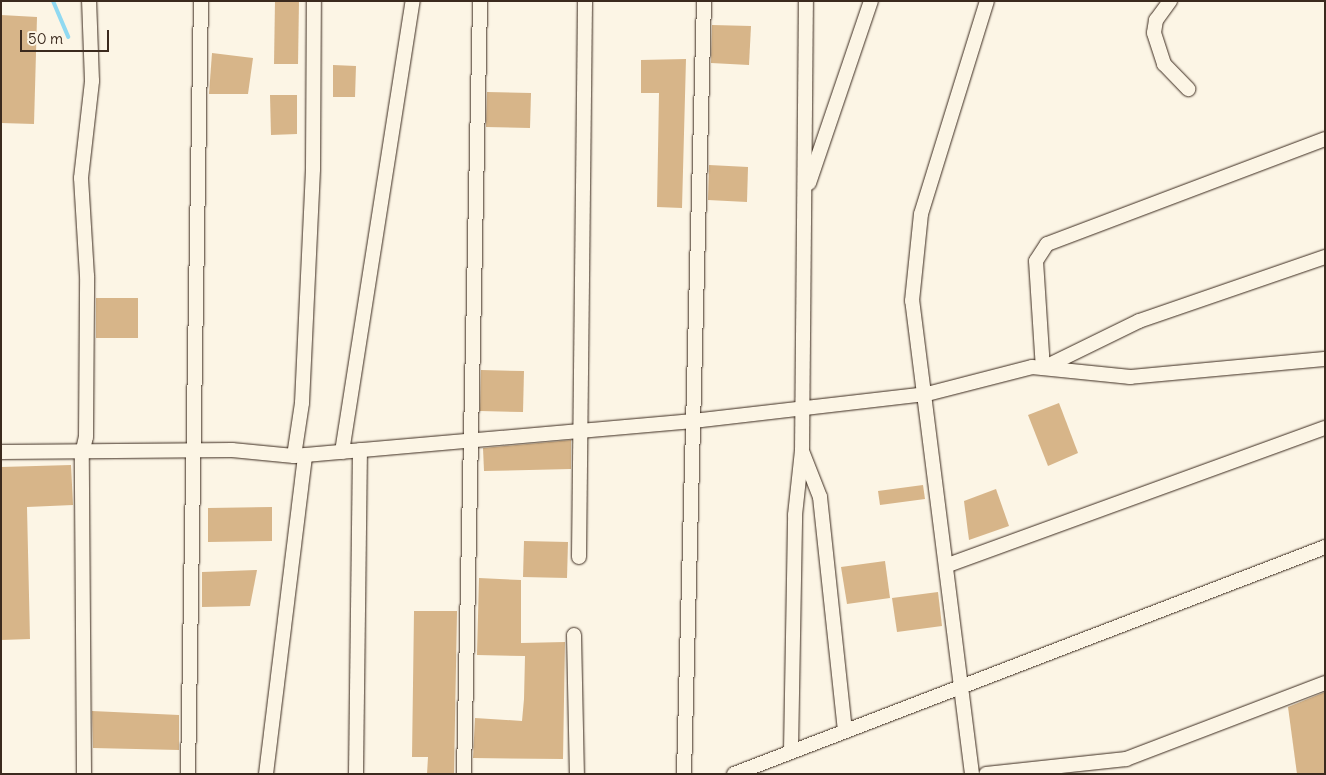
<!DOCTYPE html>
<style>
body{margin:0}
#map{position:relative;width:1326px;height:775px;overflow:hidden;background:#fcf5e5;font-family:Delius,sans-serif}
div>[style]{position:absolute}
.stream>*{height:4px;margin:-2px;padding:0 2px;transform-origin:2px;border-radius:2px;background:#90d9f1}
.building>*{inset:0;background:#d7b589}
.roads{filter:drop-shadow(0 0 1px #3b2a1e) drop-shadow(0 0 1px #3b2a1e)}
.minor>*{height:14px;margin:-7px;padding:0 7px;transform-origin:7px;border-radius:7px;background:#fcf5e5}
span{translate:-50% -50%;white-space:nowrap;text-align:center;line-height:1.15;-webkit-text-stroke:4px #fcf5e5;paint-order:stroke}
.frame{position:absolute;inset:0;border:2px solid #3b2a1e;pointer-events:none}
.scale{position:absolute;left:20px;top:30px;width:89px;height:22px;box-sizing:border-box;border:2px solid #3b2a1e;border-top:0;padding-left:6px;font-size:15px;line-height:18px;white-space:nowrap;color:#3b2a1e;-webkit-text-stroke:4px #fcf5e5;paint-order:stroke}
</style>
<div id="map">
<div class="stream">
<i style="left:53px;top:1px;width:39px;rotate:67deg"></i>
</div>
<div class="building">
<i style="clip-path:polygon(275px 1px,299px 1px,298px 64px,274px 64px)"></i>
<i style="clip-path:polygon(1px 15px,37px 17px,34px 124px,1px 123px)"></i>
<i style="clip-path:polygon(712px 25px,751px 26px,749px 65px,711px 63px)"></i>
<i style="clip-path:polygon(212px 53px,253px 58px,248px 94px,209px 94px)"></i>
<i style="clip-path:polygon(686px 59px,682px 208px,657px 207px,659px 93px,641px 93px,641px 60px)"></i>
<i style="clip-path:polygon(333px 65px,356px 66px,355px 97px,333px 97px)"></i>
<i style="clip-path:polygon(487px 92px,531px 93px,530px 128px,486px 127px)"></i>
<i style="clip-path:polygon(270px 95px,297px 95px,297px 134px,271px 135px)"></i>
<i style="clip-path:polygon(709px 165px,748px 167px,747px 202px,708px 200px)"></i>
<i style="clip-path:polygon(96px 298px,138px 298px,138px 338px,96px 338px)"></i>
<i style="clip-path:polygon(481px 370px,524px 371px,523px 412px,480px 411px)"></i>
<i style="clip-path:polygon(1059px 403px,1078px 453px,1048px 466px,1028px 415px)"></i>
<i style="clip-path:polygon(571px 440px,571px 469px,484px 471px,483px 448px)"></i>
<i style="clip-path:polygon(71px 465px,73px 505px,27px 507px,30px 639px,1px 640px,1px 467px)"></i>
<i style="clip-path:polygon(923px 485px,925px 499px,880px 505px,878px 491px)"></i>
<i style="clip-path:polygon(996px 489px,1009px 526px,969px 540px,964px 501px)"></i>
<i style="clip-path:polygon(272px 507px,272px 541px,208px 542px,208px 508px)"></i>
<i style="clip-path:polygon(524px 541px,568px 542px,567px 578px,523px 577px)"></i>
<i style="clip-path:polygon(885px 561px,890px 598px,847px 604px,841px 567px)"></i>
<i style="clip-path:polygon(257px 570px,250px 606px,202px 607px,202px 572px)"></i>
<i style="clip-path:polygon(479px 578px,521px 580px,521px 643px,565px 642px,563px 759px,473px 758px,475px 718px,522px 721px,524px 699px,525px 656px,477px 655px)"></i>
<i style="clip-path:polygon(938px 592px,942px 626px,897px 632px,892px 598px)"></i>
<i style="clip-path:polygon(414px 611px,457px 611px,454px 774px,427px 774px,428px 757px,412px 757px)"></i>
<i style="clip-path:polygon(1325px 692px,1325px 774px,1297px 774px,1288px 707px)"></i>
<i style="clip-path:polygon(92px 711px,179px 715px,179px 750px,93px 748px)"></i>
</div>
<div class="roads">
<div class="minor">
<i style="left:1170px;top:1px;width:24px;rotate:126deg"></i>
<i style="left:1156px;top:20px;width:13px;rotate:99deg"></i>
<i style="left:1154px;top:33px;width:33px;rotate:72deg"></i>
<i style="left:1164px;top:64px;width:35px;rotate:46deg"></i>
<i style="left:1325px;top:139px;width:297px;rotate:159.3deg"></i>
<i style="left:1047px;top:244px;width:20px;rotate:123deg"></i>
<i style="left:1036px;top:261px;width:107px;rotate:86.3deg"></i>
<i style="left:1043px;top:368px;width:107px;rotate:-26.1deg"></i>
<i style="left:1139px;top:321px;width:197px;rotate:-19deg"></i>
<i style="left:809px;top:183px;width:192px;rotate:-71.2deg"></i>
<i style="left:802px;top:451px;width:49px;rotate:68.6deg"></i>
<i style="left:820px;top:497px;width:234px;rotate:83.9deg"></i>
<i style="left:1px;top:452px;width:231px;rotate:-0.5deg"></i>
<i style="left:232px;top:450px;width:62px;rotate:5.5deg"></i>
<i style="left:294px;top:456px;width:401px;rotate:-5deg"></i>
<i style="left:693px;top:421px;width:236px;rotate:-6.6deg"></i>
<i style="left:927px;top:394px;width:108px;rotate:-14.4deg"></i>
<i style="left:1032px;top:367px;width:99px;rotate:5.8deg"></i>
<i style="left:1130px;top:377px;width:196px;rotate:-5.3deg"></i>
<i style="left:342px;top:452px;width:457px;rotate:-81.1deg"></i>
<i style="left:294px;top:456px;width:54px;rotate:-81.4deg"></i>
<i style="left:302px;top:403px;width:234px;rotate:-87.3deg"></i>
<i style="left:313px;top:169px;width:168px;rotate:-89.7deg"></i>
<i style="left:579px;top:557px;width:556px;rotate:-89.38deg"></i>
<i style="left:948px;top:565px;width:401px;rotate:-20deg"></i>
<i style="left:574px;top:635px;width:139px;rotate:88.8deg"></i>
<i style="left:791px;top:751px;width:236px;rotate:-89deg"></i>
<i style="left:795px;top:515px;width:64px;rotate:-83.8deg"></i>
<i style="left:802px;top:451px;width:450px;rotate:-89.5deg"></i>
<i style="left:84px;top:774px;width:320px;rotate:-90.4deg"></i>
<i style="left:82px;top:454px;width:17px;rotate:-77deg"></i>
<i style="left:86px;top:437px;width:161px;rotate:-89.6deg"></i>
<i style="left:87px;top:276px;width:98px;rotate:-93.5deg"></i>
<i style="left:81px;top:178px;width:98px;rotate:-83.5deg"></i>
<i style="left:92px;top:81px;width:80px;rotate:-92.1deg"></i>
<i style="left:188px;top:774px;width:773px;rotate:-89.04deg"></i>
<i style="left:266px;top:774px;width:321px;rotate:-83deg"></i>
<i style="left:356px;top:774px;width:324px;rotate:-89.3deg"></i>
<i style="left:464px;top:774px;width:773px;rotate:-88.81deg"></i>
<i style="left:684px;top:774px;width:773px;rotate:-88.52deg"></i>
<i style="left:734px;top:774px;width:633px;rotate:-21.01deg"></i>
<i style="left:972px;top:774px;width:477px;rotate:-97.2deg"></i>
<i style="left:912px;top:301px;width:87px;rotate:-84.1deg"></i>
<i style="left:921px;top:214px;width:223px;rotate:-72.8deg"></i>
<i style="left:986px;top:774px;width:141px;rotate:-6.1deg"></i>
<i style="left:1126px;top:759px;width:213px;rotate:-20.9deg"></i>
</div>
</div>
<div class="frame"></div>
<div class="scale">50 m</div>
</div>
